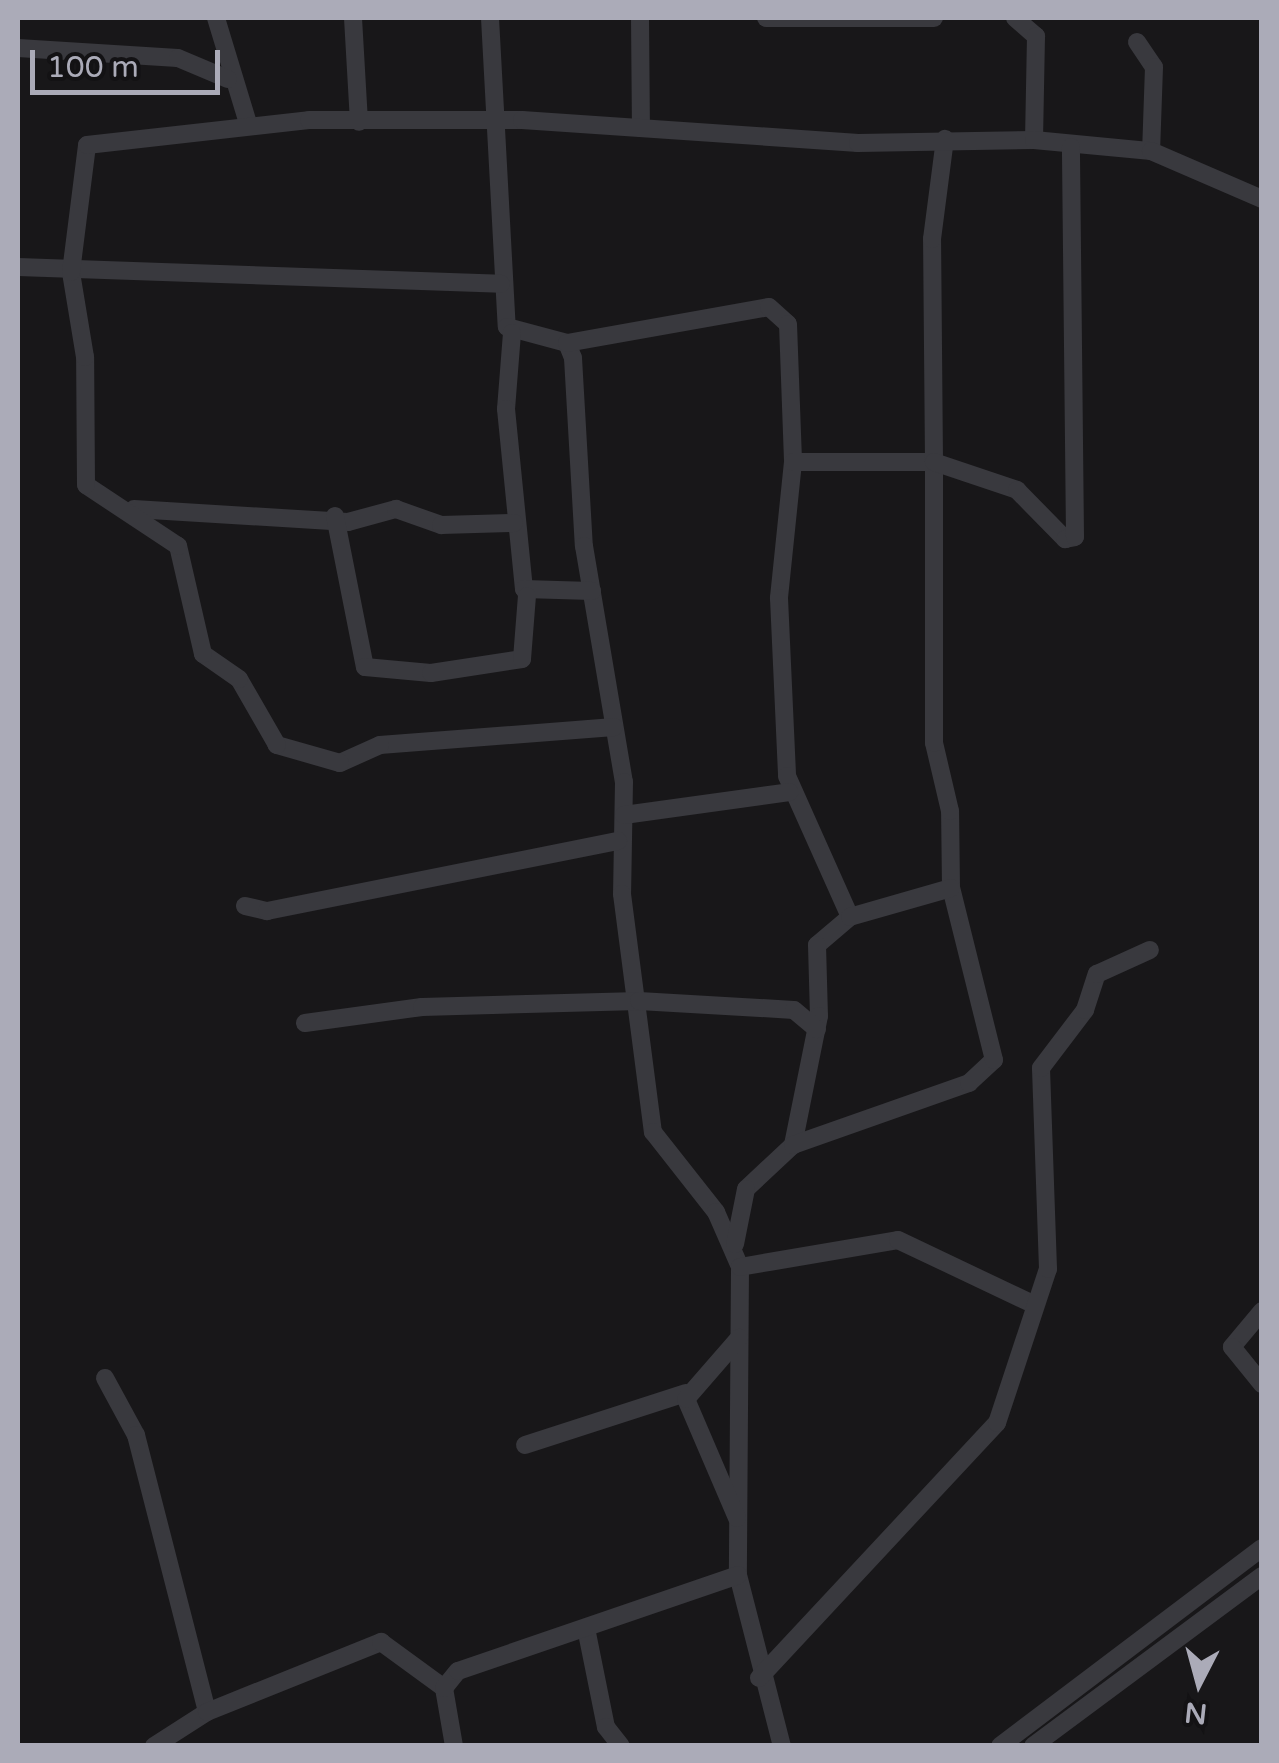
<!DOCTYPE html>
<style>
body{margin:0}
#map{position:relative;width:1279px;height:1763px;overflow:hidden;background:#181719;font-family:"Varela Round",sans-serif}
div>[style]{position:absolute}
.minor>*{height:18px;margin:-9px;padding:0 9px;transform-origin:9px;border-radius:9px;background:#39393e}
span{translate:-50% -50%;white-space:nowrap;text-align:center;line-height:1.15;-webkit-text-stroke:10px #131214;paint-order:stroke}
.frame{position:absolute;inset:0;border:20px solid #ababb8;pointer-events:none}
.north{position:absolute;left:1149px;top:1633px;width:100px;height:100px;-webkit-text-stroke:8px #131214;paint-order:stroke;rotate:186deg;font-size:28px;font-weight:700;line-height:40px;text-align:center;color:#ababb8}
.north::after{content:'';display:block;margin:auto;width:35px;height:45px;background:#ababb8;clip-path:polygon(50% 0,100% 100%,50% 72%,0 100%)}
.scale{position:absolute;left:30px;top:50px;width:190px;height:45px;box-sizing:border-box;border:5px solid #ababb8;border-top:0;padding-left:12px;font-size:30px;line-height:35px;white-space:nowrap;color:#ababb8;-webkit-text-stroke:8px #131214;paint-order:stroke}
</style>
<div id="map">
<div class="minor">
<i style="left:216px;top:18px;width:110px;rotate:73.1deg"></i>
<i style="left:353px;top:18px;width:104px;rotate:86.7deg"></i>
<i style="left:490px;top:18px;width:309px;rotate:86.9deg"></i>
<i style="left:507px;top:327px;width:62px;rotate:14.9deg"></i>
<i style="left:567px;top:343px;width:16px;rotate:68deg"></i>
<i style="left:573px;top:358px;width:188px;rotate:86.7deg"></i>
<i style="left:584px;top:546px;width:239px;rotate:80.4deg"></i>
<i style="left:624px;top:782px;width:112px;rotate:91deg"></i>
<i style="left:622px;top:894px;width:240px;rotate:82.6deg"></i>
<i style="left:653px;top:1132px;width:102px;rotate:51.8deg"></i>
<i style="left:716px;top:1212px;width:60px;rotate:66.4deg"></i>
<i style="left:740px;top:1267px;width:308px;rotate:90.4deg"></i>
<i style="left:738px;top:1575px;width:177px;rotate:75.6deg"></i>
<i style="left:640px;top:18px;width:110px;rotate:89.5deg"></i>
<i style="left:766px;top:18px;width:168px"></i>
<i style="left:1015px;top:18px;width:28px;rotate:41deg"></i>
<i style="left:1036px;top:36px;width:104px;rotate:91.1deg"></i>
<i style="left:1137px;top:42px;width:30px;rotate:56deg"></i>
<i style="left:1154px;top:67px;width:84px;rotate:92deg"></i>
<i style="left:18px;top:48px;width:160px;rotate:3.6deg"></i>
<i style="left:178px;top:58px;width:54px;rotate:22.8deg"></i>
<i style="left:18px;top:267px;width:483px;rotate:2deg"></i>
<i style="left:512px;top:333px;width:76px;rotate:94.5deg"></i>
<i style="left:506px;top:409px;width:181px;rotate:84.3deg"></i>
<i style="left:524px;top:589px;width:68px;rotate:1.7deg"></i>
<i style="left:567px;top:343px;width:205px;rotate:-10.1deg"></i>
<i style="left:769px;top:307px;width:25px;rotate:42deg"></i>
<i style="left:788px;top:324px;width:138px;rotate:87.9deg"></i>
<i style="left:793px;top:462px;width:137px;rotate:95.9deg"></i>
<i style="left:779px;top:598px;width:178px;rotate:87.4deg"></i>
<i style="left:787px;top:776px;width:154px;rotate:65.9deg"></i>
<i style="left:850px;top:917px;width:43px;rotate:139.7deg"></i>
<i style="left:817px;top:945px;width:71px;rotate:88.4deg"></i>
<i style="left:819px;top:1016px;width:132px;rotate:101.4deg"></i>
<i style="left:793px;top:1145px;width:64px;rotate:136.9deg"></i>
<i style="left:746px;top:1189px;width:56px;rotate:101.3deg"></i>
<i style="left:793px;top:462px;width:141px"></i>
<i style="left:934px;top:462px;width:223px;rotate:-90.5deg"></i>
<i style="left:932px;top:239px;width:101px;rotate:-82.6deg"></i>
<i style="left:134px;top:509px;width:214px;rotate:3.5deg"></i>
<i style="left:348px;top:522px;width:50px;rotate:-15.2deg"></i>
<i style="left:396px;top:509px;width:48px;rotate:19.6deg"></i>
<i style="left:441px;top:525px;width:73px;rotate:-1.6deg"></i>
<i style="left:335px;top:516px;width:154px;rotate:78.8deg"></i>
<i style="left:365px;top:667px;width:66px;rotate:5.2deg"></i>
<i style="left:431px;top:673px;width:92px;rotate:-8.7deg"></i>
<i style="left:522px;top:659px;width:63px;rotate:-85.5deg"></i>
<i style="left:614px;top:727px;width:235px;rotate:175.6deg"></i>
<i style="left:380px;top:745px;width:44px;rotate:155.8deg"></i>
<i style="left:340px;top:763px;width:66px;rotate:-164.1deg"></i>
<i style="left:277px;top:745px;width:76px;rotate:-119.9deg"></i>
<i style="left:239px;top:679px;width:44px;rotate:-145.2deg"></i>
<i style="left:203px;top:654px;width:111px;rotate:-103deg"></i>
<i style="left:178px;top:546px;width:110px;rotate:-146.5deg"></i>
<i style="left:86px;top:485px;width:128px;rotate:-90.4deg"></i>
<i style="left:85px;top:357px;width:86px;rotate:-99.4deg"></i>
<i style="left:71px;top:272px;width:128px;rotate:-82.8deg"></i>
<i style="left:87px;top:145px;width:223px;rotate:-6.4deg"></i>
<i style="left:309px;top:120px;width:213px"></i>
<i style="left:522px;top:120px;width:337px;rotate:3.9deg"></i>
<i style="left:858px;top:143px;width:176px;rotate:-1deg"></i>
<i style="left:1034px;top:140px;width:118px;rotate:5.4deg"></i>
<i style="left:1151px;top:151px;width:121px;rotate:23.4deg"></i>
<i style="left:624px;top:815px;width:167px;rotate:-7.9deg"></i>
<i style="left:951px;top:888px;width:77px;rotate:-90.7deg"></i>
<i style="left:950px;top:811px;width:70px;rotate:-103.2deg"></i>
<i style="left:934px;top:743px;width:281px;rotate:-90deg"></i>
<i style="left:934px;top:462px;width:88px;rotate:18.6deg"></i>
<i style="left:1017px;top:490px;width:69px;rotate:45.6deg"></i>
<i style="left:1065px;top:539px;width:10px;rotate:-11deg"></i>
<i style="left:1075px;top:537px;width:390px;rotate:-90.6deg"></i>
<i style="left:245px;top:906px;width:23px;rotate:13deg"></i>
<i style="left:267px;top:911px;width:358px;rotate:-11.3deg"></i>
<i style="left:305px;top:1023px;width:118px;rotate:-7.8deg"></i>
<i style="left:422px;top:1007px;width:217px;rotate:-1.6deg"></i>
<i style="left:639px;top:1001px;width:155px;rotate:3.3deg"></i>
<i style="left:794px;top:1010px;width:30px;rotate:40deg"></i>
<i style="left:793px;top:1145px;width:187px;rotate:-19.4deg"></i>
<i style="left:969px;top:1083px;width:34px;rotate:-43deg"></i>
<i style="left:994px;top:1060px;width:177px;rotate:-104deg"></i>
<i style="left:951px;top:888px;width:105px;rotate:164deg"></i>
<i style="left:740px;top:1267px;width:160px;rotate:-9.7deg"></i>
<i style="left:898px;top:1240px;width:149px;rotate:25.4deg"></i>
<i style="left:1262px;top:1311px;width:47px;rotate:129.8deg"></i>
<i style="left:1232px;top:1347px;width:48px;rotate:51deg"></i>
<i style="left:105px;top:1378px;width:65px;rotate:61.5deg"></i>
<i style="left:136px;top:1435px;width:286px;rotate:75.6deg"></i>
<i style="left:207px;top:1712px;width:63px;rotate:147.3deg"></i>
<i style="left:525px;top:1445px;width:169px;rotate:-17.9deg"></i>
<i style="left:737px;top:1518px;width:129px;rotate:-113.2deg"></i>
<i style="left:686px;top:1399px;width:81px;rotate:-49deg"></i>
<i style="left:586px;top:1628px;width:101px;rotate:78.6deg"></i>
<i style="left:606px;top:1727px;width:24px;rotate:52deg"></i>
<i style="left:759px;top:1678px;width:349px;rotate:-47deg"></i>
<i style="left:997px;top:1423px;width:162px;rotate:-71.7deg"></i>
<i style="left:1048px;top:1269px;width:201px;rotate:-92deg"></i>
<i style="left:1041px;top:1068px;width:73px;rotate:-52.8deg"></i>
<i style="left:1085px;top:1010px;width:38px;rotate:-72deg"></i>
<i style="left:1097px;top:974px;width:58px;rotate:-24.4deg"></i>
<i style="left:207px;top:1712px;width:188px;rotate:-21.9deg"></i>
<i style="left:381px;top:1642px;width:78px;rotate:36.1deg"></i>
<i style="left:454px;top:1746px;width:59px;rotate:-99.8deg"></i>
<i style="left:444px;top:1688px;width:22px;rotate:-51deg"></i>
<i style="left:458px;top:1671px;width:296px;rotate:-18.9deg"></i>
<i style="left:1000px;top:1746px;width:328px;rotate:-37.1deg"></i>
<i style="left:1033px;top:1746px;width:285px;rotate:-36.6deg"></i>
</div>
<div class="frame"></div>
<div class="north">N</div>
<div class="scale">100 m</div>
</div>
